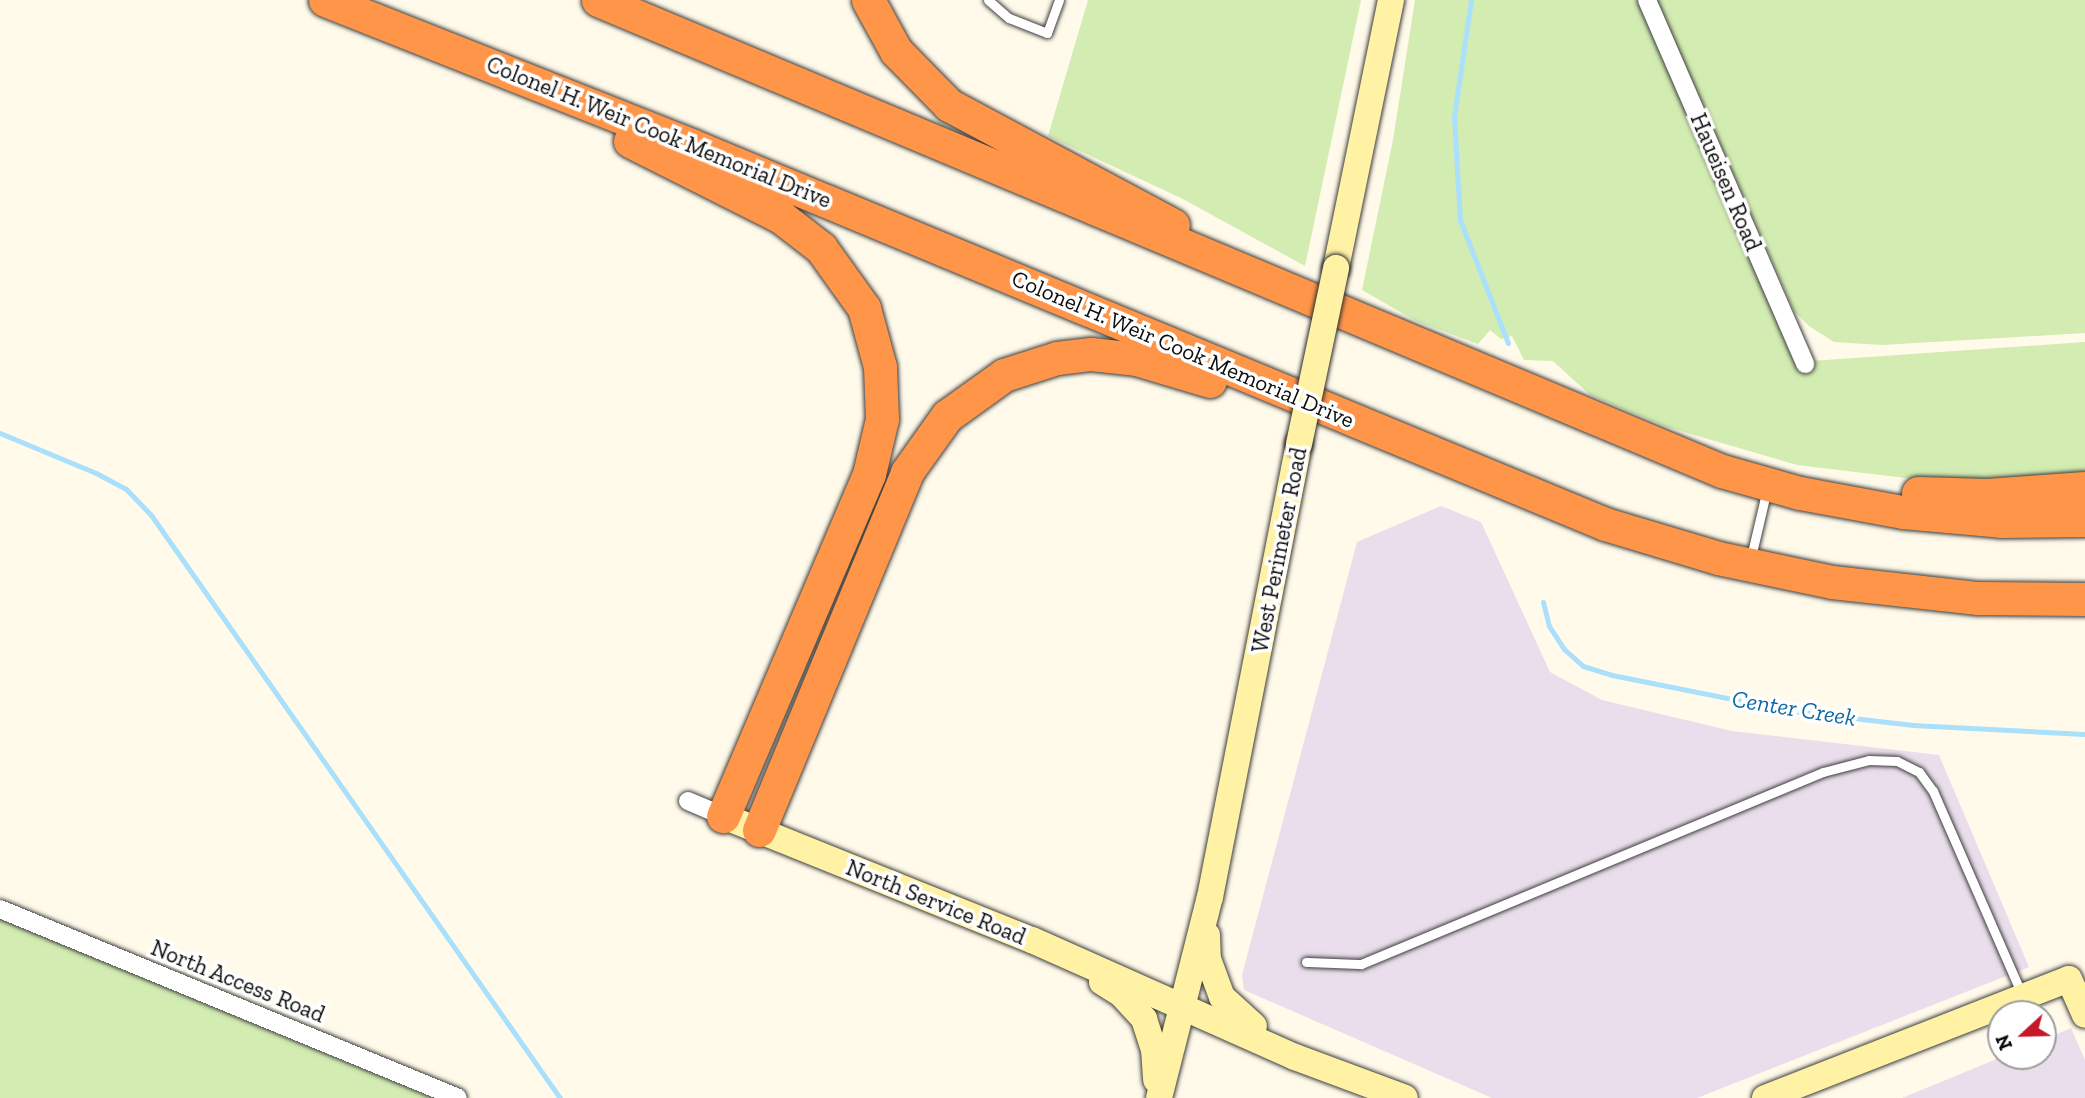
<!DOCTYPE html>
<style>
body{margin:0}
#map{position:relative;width:2085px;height:1098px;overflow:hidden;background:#fffaea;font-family:"Zilla Slab",serif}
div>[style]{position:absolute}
.industrial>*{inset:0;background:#eadeec}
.green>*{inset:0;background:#d2ecb1}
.stream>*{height:5px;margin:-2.5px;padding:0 2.5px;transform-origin:2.5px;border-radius:2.5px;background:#aae0fb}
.roads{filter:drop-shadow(0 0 2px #3e3e3e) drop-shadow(0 0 2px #3e3e3e)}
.lane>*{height:9px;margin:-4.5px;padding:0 4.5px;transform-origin:4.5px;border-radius:4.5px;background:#fff}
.street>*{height:18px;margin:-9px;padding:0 9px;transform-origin:9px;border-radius:9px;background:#fff}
.secondary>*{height:26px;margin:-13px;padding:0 13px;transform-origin:13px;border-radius:13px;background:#fff2a5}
.highway>*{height:33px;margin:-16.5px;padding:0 16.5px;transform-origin:16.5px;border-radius:16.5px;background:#ff9548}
.bridges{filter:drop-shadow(0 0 2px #2d2d2d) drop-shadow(0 0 2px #2d2d2d)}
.secondary-bridge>*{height:26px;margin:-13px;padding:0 13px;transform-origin:13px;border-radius:13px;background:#fff2a5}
span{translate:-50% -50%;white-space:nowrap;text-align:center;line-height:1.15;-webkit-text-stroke:7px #fff;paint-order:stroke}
.street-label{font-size:23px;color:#0b0b0b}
.water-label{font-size:24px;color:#0c69a6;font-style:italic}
.north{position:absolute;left:1987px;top:1000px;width:70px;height:70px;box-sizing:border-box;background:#fff;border:2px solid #9d9d9d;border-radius:50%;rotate:248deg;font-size:19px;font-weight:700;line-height:28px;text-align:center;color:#0b0b0b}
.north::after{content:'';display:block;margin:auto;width:24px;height:32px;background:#c61928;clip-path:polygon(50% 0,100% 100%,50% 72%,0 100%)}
</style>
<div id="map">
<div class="industrial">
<i style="clip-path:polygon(1441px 506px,1481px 522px,1550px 672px,1602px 700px,1732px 731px,1939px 755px,2029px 967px,1697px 1098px,1492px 1098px,1244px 990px,1242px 975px,1357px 542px)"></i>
<i style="clip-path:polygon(2071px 1028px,2085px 1060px,2085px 1098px,1902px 1098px,2004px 1056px,2043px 1056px,2043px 1040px)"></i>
</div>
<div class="green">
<i style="clip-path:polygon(1088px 0,1361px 0,1305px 266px,1183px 199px,1048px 136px)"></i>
<i style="clip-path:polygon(1415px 0,1638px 0,1727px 205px,1811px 361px,2085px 342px,2085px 475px,1939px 482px,1797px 465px,1667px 427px,1590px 395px,1553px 361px,1524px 360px,1512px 336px,1501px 339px,1490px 330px,1478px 344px,1416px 321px,1362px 290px,1393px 140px)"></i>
<i style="clip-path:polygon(1657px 0,2085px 0,2085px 333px,1882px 345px,1834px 342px,1809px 326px,1794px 311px)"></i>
<i style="clip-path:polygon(0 919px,433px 1098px,0 1098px)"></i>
</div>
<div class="stream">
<i style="left:1471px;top:0;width:118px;rotate:98.3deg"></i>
<i style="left:1454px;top:117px;width:103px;rotate:86.7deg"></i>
<i style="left:1460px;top:220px;width:132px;rotate:68.7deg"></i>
<i style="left:0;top:433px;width:104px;rotate:22.6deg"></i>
<i style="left:96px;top:473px;width:34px;rotate:28deg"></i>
<i style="left:126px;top:489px;width:36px;rotate:46deg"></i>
<i style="left:151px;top:515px;width:712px;rotate:54.95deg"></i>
<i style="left:1543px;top:602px;width:25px;rotate:76deg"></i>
<i style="left:1549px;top:626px;width:27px;rotate:57deg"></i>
<i style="left:1564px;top:649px;width:25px;rotate:42deg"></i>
<i style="left:1583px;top:666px;width:30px;rotate:17deg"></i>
<i style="left:1612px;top:675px;width:184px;rotate:11.3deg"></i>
<i style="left:1792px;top:711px;width:122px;rotate:6.6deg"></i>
<i style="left:1913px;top:725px;width:172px;rotate:3deg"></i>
</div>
<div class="roads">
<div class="lane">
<i style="left:988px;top:0;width:28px;rotate:41deg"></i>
<i style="left:1009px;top:18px;width:41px;rotate:21.5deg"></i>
<i style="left:1047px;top:33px;width:35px;rotate:-70deg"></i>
<i style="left:1751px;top:557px;width:70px;rotate:-76.8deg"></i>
<i style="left:1306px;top:962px;width:55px;rotate:2.1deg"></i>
<i style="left:1361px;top:964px;width:500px;rotate:-22.57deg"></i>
<i style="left:1823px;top:772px;width:48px;rotate:-14.6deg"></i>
<i style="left:1869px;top:760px;width:28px;rotate:2deg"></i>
<i style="left:1897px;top:761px;width:25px;rotate:27deg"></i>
<i style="left:1919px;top:772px;width:24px;rotate:54deg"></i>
<i style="left:1933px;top:791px;width:223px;rotate:66.4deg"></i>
</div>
<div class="street">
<i style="left:1647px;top:0;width:397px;rotate:66.5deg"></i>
<i style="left:688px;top:801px;width:38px;rotate:23deg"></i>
<i style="left:0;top:909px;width:495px;rotate:22.4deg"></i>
</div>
<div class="secondary">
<i style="left:1336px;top:268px;width:274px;rotate:-78.4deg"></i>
<i style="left:723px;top:816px;width:333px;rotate:21.9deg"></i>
<i style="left:1032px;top:940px;width:288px;rotate:24deg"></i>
<i style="left:1295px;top:1057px;width:117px;rotate:20.4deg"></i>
<i style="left:1207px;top:935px;width:24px;rotate:88deg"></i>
<i style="left:1208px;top:959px;width:40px;rotate:69.8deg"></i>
<i style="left:1222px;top:997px;width:43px;rotate:42.2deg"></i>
<i style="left:1102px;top:982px;width:22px;rotate:32deg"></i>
<i style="left:1121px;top:994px;width:34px;rotate:47deg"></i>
<i style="left:1144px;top:1019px;width:32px;rotate:72deg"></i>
<i style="left:1154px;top:1049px;width:31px;rotate:86deg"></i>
<i style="left:1159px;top:1098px;width:207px;rotate:-75.8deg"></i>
<i style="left:1210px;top:897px;width:462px;rotate:-78.9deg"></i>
<i style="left:1765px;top:1098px;width:326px;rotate:-21.4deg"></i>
<i style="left:2069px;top:979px;width:39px;rotate:66deg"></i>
</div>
<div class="highway">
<i style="left:325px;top:0;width:394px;rotate:21.6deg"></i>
<i style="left:691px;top:145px;width:989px;rotate:22.52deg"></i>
<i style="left:1605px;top:524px;width:118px;rotate:16.7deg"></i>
<i style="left:1718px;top:558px;width:116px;rotate:11.9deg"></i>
<i style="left:1832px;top:582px;width:147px;rotate:6.3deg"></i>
<i style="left:1978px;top:598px;width:107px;rotate:0.5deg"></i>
<i style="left:598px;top:0;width:1219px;rotate:22.74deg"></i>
<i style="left:1722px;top:471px;width:81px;rotate:15.8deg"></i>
<i style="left:1800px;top:493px;width:105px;rotate:10.5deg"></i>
<i style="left:1903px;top:512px;width:98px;rotate:5.2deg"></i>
<i style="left:2001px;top:521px;width:84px;rotate:-0.7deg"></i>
<i style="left:868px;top:0;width:58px;rotate:61.2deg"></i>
<i style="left:896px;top:51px;width:76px;rotate:45.5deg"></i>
<i style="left:949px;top:105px;width:254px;rotate:28.2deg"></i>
<i style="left:630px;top:141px;width:169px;rotate:26.7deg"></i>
<i style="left:781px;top:217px;width:51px;rotate:37.8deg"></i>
<i style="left:821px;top:248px;width:74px;rotate:54.4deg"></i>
<i style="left:864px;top:308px;width:61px;rotate:74.8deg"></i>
<i style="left:880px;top:367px;width:52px;rotate:87.8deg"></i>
<i style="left:882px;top:419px;width:57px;rotate:103.3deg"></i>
<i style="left:869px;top:474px;width:372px;rotate:113.1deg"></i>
<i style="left:1918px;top:493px;width:69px;rotate:1.7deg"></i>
<i style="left:1987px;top:495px;width:98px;rotate:-4.1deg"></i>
<i style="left:759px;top:830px;width:387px;rotate:-67.5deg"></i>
<i style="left:907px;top:472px;width:69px;rotate:-54.5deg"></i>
<i style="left:947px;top:416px;width:70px;rotate:-35.7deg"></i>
<i style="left:1004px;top:375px;width:56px;rotate:-17.8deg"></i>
<i style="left:1057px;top:358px;width:34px;rotate:-7deg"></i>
<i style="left:1091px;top:354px;width:45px;rotate:6.3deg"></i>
<i style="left:1136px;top:359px;width:77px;rotate:16.6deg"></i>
</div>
</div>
<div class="bridges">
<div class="secondary-bridge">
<i style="left:1299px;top:444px;width:180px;rotate:-78.1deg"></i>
</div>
</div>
<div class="street-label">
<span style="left:659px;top:132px;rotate:22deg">Colonel H. Weir Cook Memorial Drive</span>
<span style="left:1726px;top:182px;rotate:67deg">Haueisen Road</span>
<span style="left:1183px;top:349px;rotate:23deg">Colonel H. Weir Cook Memorial Drive</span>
<span style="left:1279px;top:550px;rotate:-79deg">West Perimeter Road</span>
<span style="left:936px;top:902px;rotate:22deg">North Service Road</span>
<span style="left:238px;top:981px;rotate:22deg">North Access Road</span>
</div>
<div class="water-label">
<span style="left:1794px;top:708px;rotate:9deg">Center Creek</span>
</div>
<div class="north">N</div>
</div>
